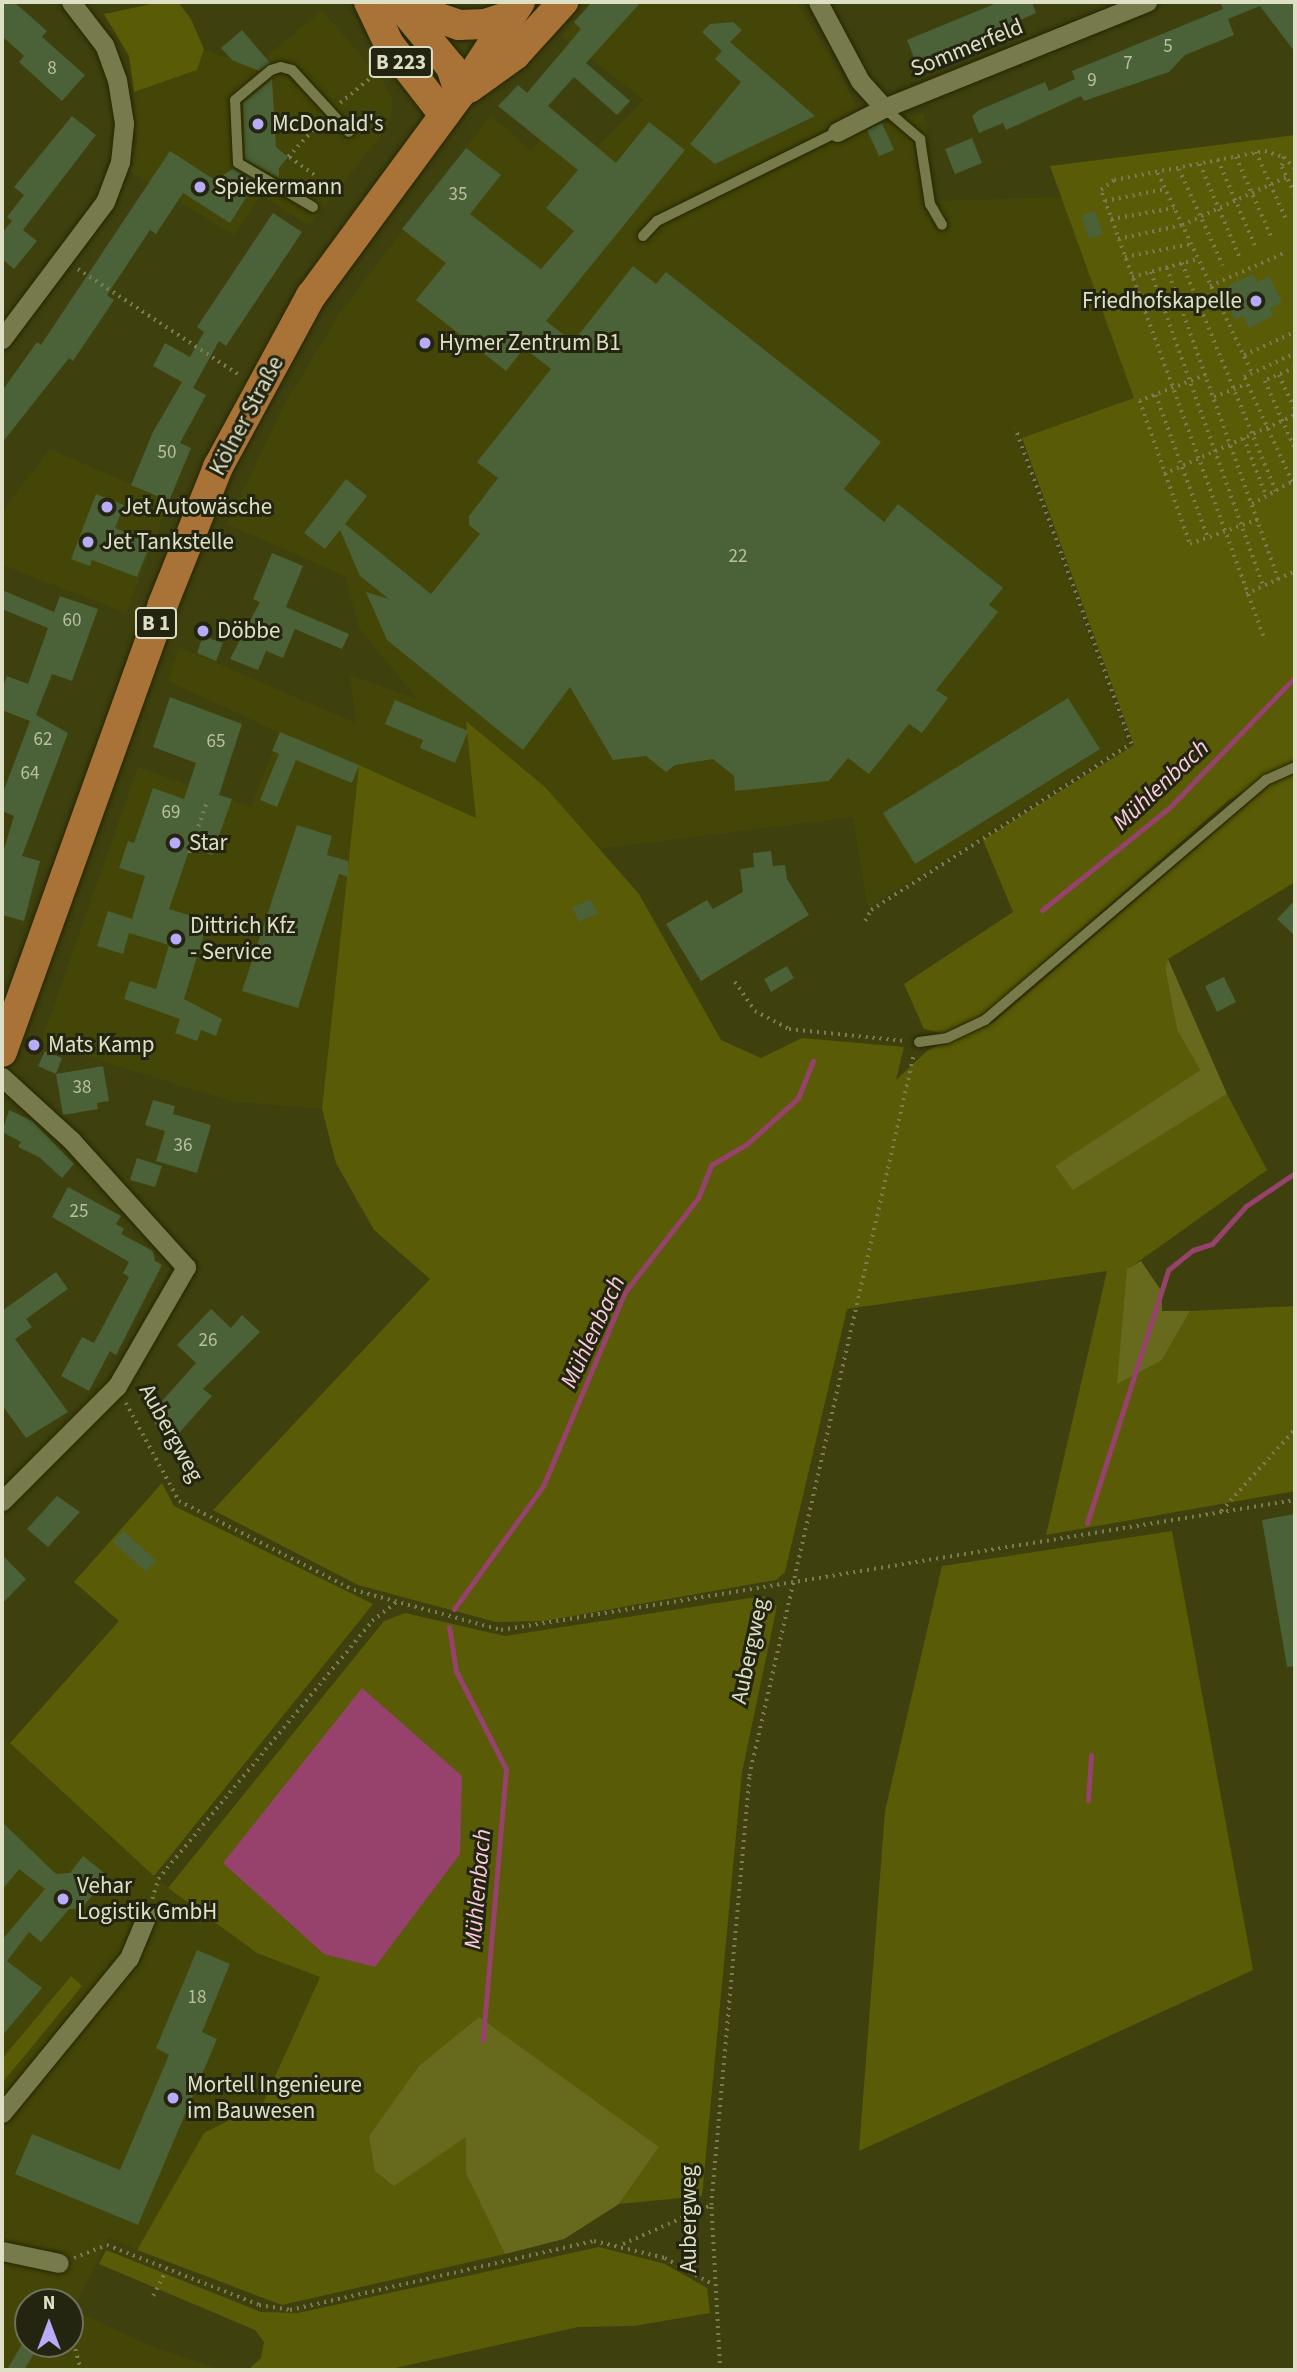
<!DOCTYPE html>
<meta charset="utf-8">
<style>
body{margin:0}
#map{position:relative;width:1297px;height:2372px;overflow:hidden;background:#3e400e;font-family:"Source Sans 3",sans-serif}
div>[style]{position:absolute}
.built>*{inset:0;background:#444607}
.green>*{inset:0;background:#595b06}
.forest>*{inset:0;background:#676a1c}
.water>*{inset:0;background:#96426c}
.stream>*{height:5px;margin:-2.5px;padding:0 2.5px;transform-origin:2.5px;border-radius:2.5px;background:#96426c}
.building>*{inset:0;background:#4b6137}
.path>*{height:3.5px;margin-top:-1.75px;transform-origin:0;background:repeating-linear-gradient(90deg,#7a7c53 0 2px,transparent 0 7px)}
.roads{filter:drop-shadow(0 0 2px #252601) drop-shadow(0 0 2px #252601)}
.lane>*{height:10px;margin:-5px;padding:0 5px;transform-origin:5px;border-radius:5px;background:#777a4a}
.street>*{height:19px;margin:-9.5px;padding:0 9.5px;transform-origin:9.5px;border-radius:9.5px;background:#777a4a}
.primary>*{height:30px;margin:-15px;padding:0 15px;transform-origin:15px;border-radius:15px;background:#a97237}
.dots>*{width:19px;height:19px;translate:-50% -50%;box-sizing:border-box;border:4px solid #242511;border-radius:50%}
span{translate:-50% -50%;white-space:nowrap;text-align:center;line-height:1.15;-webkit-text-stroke:6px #242511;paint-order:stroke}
.number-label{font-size:19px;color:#b9c0a2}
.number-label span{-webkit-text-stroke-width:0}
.shield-label span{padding:2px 5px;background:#242511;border:2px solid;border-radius:5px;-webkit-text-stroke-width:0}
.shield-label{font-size:21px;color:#dee0c6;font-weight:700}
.street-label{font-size:23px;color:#dee0c6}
.poi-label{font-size:23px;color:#dee0c6}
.left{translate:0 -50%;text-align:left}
.right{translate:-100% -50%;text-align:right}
.water-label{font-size:24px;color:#fccbdf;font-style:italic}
.frame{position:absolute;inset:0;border:4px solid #dee0c6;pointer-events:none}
.north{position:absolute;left:14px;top:2288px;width:70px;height:70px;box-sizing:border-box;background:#242511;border:2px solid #6e7059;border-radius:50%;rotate:0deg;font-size:19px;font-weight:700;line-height:28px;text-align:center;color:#dee0c6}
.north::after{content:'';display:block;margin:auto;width:24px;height:32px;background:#b8abf7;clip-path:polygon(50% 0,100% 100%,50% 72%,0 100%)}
</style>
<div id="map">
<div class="built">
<i style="clip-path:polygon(592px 2px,796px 2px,837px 67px,867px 129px,924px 113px,935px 201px,1062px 197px,1134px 398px,1017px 441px,1128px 743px,868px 908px,853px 817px,597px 849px,545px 787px,467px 722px,477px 818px,359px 765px,322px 1109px,230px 1101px,41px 1042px,138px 767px,251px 807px,280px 733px,168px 681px,179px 647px,356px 723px,350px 675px,417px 699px,359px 628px,345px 576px,227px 524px,283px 407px,339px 314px,491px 115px,531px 151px,561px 117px,597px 147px,644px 100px,561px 36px)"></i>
<i style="clip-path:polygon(322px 10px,383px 81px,392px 99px,392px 114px,386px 129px,309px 226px,261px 195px,234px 235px,130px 171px,137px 144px,134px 92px,197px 70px,204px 49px,253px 68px)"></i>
<i style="clip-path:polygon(50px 449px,169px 501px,126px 613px,2px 565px,2px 511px)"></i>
<i style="clip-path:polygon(evenodd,2px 1735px,168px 1888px,257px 1953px,320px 1976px,263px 2103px,204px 2133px,137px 2250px,109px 2237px,73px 2310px,151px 2346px,223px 2370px,2px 2370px,2px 1735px,28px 2302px,70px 2302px,70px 2344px,28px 2344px,28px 2302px)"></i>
</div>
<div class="green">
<i style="clip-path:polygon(161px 2px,178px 2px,191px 19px,204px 49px,197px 70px,134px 92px,129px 56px,104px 14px)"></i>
<i style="clip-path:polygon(1295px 135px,1295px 761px,1229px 800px,983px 1015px,944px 1034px,924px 1029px,904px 984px,1013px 912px,983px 840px,1134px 745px,1022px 438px,1134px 398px,1050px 166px)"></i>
<i style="clip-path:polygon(466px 721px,545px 787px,639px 894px,721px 1040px,761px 1058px,802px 1038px,904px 1047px,896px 1080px,928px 1050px,993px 1023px,1272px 783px,1295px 773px,1295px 882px,1168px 959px,1165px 968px,1177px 1030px,1200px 1070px,1056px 1166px,1073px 1189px,1227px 1094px,1267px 1170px,1128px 1269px,1162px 1360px,1190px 1311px,1295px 1306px,1295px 1491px,1046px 1535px,1107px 1271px,847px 1309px,785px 1572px,776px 1580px,544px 1621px,496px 1622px,358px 1585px,213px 1510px,430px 1279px,374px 1230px,336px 1163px,322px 1109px,359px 765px,476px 818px)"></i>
<i style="clip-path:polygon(162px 1483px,174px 1506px,373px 1604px,154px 1876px,10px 1743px,119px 1621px,74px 1582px)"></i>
<i style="clip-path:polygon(1172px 1531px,1253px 1970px,859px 2151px,885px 1811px,942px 1566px)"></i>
<i style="clip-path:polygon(763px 1596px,777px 1606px,742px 1772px,702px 2196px,619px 2204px,659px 2147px,431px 2056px,369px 2136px,467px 2137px,466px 2174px,505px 2254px,282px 2305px,137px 2250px,204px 2133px,263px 2103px,320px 1977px,257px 1953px,168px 1888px,384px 1621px,405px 1613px,505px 1636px)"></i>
<i style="clip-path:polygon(71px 1976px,82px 1986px,2px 2083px,2px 2059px)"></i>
<i style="clip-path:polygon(599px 2247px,665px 2264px,707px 2288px,710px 2313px,634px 2326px,578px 2327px,387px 2370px,248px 2370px,261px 2358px,264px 2342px,255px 2330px,99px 2264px,106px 2250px,261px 2312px,298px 2313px)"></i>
</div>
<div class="forest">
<i style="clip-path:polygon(1168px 959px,1227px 1094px,1073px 1190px,1055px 1166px,1200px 1070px,1177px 1030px,1165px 968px)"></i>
<i style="clip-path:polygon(1141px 1261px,1162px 1292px,1162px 1311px,1190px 1311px,1162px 1360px,1117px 1384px,1127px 1269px)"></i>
<i style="clip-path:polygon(479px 2017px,659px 2147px,619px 2204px,564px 2239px,505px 2254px,466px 2174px,466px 2137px,394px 2186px,375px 2171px,369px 2136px,419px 2066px)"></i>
</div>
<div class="water">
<i style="clip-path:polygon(362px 1688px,462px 1776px,460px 1854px,375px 1967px,324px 1954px,223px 1863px)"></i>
</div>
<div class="stream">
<i style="left:1042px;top:910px;width:163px;rotate:-38.8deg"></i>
<i style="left:1169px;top:808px;width:182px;rotate:-46.1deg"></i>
<i style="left:1087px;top:1523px;width:266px;rotate:-72.2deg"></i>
<i style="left:1168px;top:1270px;width:32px;rotate:-39deg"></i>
<i style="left:1193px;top:1250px;width:20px;rotate:-18deg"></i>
<i style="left:1212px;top:1244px;width:51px;rotate:-48.2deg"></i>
<i style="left:1246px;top:1206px;width:59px;rotate:-34deg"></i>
<i style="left:454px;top:1609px;width:152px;rotate:-54.1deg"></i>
<i style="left:543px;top:1486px;width:211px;rotate:-67.1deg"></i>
<i style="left:625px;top:1292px;width:119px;rotate:-52.2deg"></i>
<i style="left:698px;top:1198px;width:35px;rotate:-68deg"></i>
<i style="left:711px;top:1165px;width:42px;rotate:-30.3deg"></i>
<i style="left:747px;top:1144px;width:69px;rotate:-42deg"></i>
<i style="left:798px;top:1098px;width:40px;rotate:-68deg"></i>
<i style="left:449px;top:1627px;width:45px;rotate:81deg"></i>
<i style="left:456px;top:1671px;width:110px;rotate:63deg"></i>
<i style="left:506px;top:1769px;width:272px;rotate:94.9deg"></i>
<i style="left:1088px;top:1800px;width:45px;rotate:-86.2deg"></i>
</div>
<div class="building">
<i style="clip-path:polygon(2px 2px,14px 2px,47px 31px,42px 37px,85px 75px,62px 101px,19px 62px,24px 56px,2px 36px)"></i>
<i style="clip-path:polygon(592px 2px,641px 2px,586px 63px,630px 101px,617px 115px,574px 77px,548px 106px,616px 163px,649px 122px,685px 150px,546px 321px,573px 342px,633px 266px,656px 284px,666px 272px,881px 442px,844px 489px,884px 522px,898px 504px,1003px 588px,989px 605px,998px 612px,936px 690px,948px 698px,922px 733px,909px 724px,869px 774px,848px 758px,829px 781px,735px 791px,734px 776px,713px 759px,675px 765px,666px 772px,646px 756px,613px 760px,570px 687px,523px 750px,387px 640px,366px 592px,389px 599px,360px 576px,340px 530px,325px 549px,304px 533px,346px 479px,367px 496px,345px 524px,431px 594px,480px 534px,469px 525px,469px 516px,498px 478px,477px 462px,551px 369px,524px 348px,506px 371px,416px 300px,446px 263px,402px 229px,466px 148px,501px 175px,470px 214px,541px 269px,574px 231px,546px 208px,578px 170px,498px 106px,518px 85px,527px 93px,581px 29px,574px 22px)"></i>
<i style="clip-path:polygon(999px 2px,1032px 2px,1036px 13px,917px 65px,907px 40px)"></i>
<i style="clip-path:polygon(1220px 2px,1295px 2px,1295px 52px,1260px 6px,1228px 19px,1234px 35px,1185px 55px,1169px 72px,1084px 101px,1081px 96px,1006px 130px,1003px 123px,979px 133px,972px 116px,979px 110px,1045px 82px,1049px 91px,1075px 79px,1072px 71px,1223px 9px)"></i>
<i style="clip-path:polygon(733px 22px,742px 30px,730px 42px,815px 116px,715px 164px,690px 144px,741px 82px,715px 59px,727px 45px,722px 51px,702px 32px,710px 24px)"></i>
<i style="clip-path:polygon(242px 30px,270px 63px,259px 71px,232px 60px,221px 48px)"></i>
<i style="clip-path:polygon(272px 79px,276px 147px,288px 157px,279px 168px,279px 178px,245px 159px,243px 103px)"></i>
<i style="clip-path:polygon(72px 116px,96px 135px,23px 230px,37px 241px,14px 269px,2px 259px,2px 233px,12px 221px,7px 217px,24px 195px,14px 187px)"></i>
<i style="clip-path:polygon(882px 123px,894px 150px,879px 156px,867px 130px)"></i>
<i style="clip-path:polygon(972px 138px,982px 163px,955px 174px,945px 149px)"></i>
<i style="clip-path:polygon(170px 151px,215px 180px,233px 169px,256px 182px,230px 223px,183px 193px,156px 234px,150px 230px,107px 295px,114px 300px,73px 361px,69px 358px,2px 443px,2px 391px,37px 342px,41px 345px)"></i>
<i style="clip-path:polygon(1095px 211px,1103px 234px,1089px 239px,1081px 216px)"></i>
<i style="clip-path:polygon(273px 213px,302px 232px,226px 346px,219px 341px,193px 388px,206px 395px,180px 443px,191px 448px,169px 501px,131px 485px,153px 432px,182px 382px,153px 366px,165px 343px,190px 357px,204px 332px,197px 327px)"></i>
<i style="clip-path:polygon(1253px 274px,1257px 282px,1269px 276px,1282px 302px,1270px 309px,1274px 315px,1249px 328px,1243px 316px,1235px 320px,1227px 303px,1235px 299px,1228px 286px)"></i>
<i style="clip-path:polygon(96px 494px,124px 505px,115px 528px,151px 542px,137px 577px,92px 560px,90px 566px,71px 559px)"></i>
<i style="clip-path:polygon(272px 553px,303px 566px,286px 607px,349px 634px,342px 649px,295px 629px,283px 658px,266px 651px,258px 670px,230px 659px,260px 602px,253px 599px)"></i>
<i style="clip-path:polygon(2px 590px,54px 612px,60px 596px,98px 609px,72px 681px,52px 674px,36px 715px,68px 733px,22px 856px,40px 861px,24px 921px,2px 915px,2px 856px,14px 816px,2px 811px,2px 795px,30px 721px,2px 710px,2px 690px,7px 676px,28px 684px,48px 628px,2px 609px)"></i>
<i style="clip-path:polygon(203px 636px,223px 643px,216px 661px,197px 653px)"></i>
<i style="clip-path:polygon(170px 697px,242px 724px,219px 795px,232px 799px,212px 855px,190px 848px,169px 909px,208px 921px,184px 999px,222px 1019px,216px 1036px,201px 1030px,197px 1041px,175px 1033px,180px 1019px,124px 999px,130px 981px,156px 989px,169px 945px,129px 933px,123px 954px,97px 946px,108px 911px,132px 919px,145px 876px,119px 868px,128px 841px,134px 843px,153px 788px,184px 799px,196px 763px,153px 747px)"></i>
<i style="clip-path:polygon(1068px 698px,1100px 749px,915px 864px,883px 813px)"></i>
<i style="clip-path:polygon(395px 700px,468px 731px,455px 763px,420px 748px,423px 740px,385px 724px)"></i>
<i style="clip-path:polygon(280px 732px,359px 765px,352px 783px,296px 760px,277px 807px,260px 800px,279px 754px,272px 751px)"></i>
<i style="clip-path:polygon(297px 825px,332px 836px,327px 855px,348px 861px,348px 877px,339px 874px,298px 1008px,242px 991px)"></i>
<i style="clip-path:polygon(771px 851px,773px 866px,785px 865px,787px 879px,809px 915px,701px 981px,666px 924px,707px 900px,713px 909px,743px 892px,740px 869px,754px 867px,753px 853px)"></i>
<i style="clip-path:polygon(590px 899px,598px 913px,579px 922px,572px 908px)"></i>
<i style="clip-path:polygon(1295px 900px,1295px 936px,1277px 919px)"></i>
<i style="clip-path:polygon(787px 966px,794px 978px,771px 992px,764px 979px)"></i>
<i style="clip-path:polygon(1224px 977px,1236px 1002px,1217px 1012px,1205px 986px)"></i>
<i style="clip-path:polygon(45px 1051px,62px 1058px,56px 1074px,38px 1066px)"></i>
<i style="clip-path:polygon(103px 1066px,109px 1101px,97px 1103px,98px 1109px,63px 1115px,56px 1074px)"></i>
<i style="clip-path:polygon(153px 1100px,175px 1106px,173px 1114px,211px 1125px,197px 1173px,156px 1161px,165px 1131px,145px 1125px)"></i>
<i style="clip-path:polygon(9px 1110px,32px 1121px,74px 1164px,62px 1178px,39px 1157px,18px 1147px,21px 1142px,2px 1132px)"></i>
<i style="clip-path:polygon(137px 1158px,162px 1166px,155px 1187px,130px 1180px)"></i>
<i style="clip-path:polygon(68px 1187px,121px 1216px,116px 1224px,124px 1229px,121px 1234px,153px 1251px,155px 1261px,162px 1265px,116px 1355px,110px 1351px,89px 1391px,61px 1376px,82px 1337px,94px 1343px,129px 1277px,123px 1273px,129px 1262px,52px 1217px)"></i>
<i style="clip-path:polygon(56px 1272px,68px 1289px,26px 1319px,32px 1327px,15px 1339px,68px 1412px,26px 1438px,2px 1405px,2px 1311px)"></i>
<i style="clip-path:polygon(211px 1309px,231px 1328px,242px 1315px,260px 1332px,203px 1389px,212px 1396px,179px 1433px,176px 1429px,169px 1437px,154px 1423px,161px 1416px,154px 1410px,196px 1363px,177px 1345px)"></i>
<i style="clip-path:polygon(57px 1496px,80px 1512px,48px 1547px,27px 1529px)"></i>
<i style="clip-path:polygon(1295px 1514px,1295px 1666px,1287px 1667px,1262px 1520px)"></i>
<i style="clip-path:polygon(123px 1531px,156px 1560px,146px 1572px,113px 1542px)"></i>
<i style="clip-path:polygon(2px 1555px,26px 1579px,2px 1604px)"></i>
<i style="clip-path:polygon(2px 1822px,56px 1874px,70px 1873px,83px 1856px,108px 1876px,81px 1909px,69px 1909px,41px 1942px,29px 1932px,7px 1961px,42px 1988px,2px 2036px,2px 1940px,45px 1889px,19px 1869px,2px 1890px)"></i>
<i style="clip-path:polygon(197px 1950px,230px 1964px,202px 2032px,217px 2039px,138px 2225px,15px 2174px,32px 2134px,120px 2170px,169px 2055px,156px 2048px)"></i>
<i style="clip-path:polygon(22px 2344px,40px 2344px,24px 2370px,7px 2370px)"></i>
</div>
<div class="path">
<i style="left:340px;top:103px;width:52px;rotate:-39.5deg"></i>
<i style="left:1256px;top:152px;width:76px;rotate:65.8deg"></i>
<i style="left:1236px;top:157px;width:86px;rotate:66.1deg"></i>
<i style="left:1284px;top:157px;width:10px;rotate:101deg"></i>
<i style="left:1282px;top:167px;width:30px;rotate:64deg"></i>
<i style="left:1218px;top:160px;width:98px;rotate:66.6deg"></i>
<i style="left:1200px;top:164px;width:102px;rotate:66.9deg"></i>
<i style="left:1179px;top:169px;width:106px;rotate:65.4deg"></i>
<i style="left:1158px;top:173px;width:221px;rotate:64.8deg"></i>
<i style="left:314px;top:175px;width:32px;rotate:-145deg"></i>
<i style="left:288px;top:157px;width:50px;rotate:-47.4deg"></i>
<i style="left:1105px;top:201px;width:62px;rotate:-11.1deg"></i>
<i style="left:1111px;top:219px;width:64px;rotate:-9.9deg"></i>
<i style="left:1118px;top:239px;width:66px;rotate:-12.3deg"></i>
<i style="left:1182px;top:225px;width:115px;rotate:-24.6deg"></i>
<i style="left:1125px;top:257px;width:67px;rotate:-11.1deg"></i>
<i style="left:1182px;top:263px;width:247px;rotate:67.6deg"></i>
<i style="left:1167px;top:268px;width:331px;rotate:70.3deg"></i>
<i style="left:78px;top:269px;width:195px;rotate:33.3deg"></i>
<i style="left:1151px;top:272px;width:336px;rotate:70.3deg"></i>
<i style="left:1132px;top:277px;width:68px;rotate:-15.3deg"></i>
<i style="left:1210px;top:286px;width:81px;rotate:-24deg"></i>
<i style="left:1244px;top:355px;width:56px;rotate:-24.3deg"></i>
<i style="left:1295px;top:368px;width:33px;rotate:157deg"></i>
<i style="left:1265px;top:381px;width:74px;rotate:66.2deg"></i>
<i style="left:1206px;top:375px;width:71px;rotate:158.5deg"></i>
<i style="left:1140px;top:401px;width:151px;rotate:70.7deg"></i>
<i style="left:1190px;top:544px;width:73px;rotate:-19.9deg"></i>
<i style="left:1279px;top:375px;width:38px;rotate:65deg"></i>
<i style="left:1156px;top:395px;width:152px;rotate:70deg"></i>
<i style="left:1214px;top:397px;width:35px;rotate:-22deg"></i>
<i style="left:1244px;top:438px;width:62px;rotate:69.2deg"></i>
<i style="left:1164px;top:474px;width:144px;rotate:-24.2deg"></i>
<i style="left:1292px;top:482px;width:115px;rotate:-114.6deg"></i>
<i style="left:1244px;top:377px;width:56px;rotate:-25.2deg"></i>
<i style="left:1252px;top:504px;width:49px;rotate:-29.2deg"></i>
<i style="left:1246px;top:594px;width:54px;rotate:-25.1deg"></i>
<i style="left:1263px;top:636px;width:475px;rotate:-110deg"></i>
<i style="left:1101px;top:190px;width:16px;rotate:-38deg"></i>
<i style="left:1114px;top:180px;width:154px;rotate:-10.9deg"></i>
<i style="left:1265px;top:151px;width:20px;rotate:18deg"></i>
<i style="left:1284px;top:157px;width:16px;rotate:47deg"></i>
<i style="left:189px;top:853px;width:55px;rotate:-70.9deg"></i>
<i style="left:865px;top:921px;width:13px;rotate:-61deg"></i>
<i style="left:871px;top:910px;width:308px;rotate:-32.6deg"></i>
<i style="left:1131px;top:744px;width:336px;rotate:-110.2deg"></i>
<i style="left:735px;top:982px;width:35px;rotate:55deg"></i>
<i style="left:755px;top:1011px;width:38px;rotate:28deg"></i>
<i style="left:789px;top:1029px;width:118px;rotate:5.9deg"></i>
<i style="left:126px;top:1403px;width:111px;rotate:61.6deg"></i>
<i style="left:179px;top:1501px;width:196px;rotate:27deg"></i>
<i style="left:354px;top:1590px;width:152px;rotate:15.2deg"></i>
<i style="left:501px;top:1630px;width:805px;rotate:-9.3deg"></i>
<i style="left:1221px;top:1511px;width:110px;rotate:-47.9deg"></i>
<i style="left:152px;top:1899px;width:21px;rotate:-73deg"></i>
<i style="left:158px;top:1879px;width:335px;rotate:-50.3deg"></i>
<i style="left:372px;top:1621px;width:31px;rotate:-38deg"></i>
<i style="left:623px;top:2244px;width:96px;rotate:-23.9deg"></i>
<i style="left:74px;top:2258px;width:35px;rotate:-22deg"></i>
<i style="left:107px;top:2245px;width:163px;rotate:21.5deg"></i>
<i style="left:259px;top:2305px;width:31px;rotate:9deg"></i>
<i style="left:290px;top:2310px;width:312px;rotate:-12.8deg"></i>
<i style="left:594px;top:2241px;width:73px;rotate:13.5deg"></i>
<i style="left:665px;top:2258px;width:56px;rotate:28.9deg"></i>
<i style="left:153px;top:2296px;width:28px;rotate:-63deg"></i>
<i style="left:70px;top:2329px;width:42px;rotate:75deg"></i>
<i style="left:720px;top:2370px;width:165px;rotate:-93.1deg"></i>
<i style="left:711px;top:2205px;width:431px;rotate:-84.9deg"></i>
<i style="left:749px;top:1776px;width:742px;rotate:-77.14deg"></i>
</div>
<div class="roads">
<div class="lane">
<i style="left:884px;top:108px;width:48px;rotate:40.7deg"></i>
<i style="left:920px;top:139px;width:66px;rotate:81.3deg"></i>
<i style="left:930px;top:204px;width:24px;rotate:60deg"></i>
<i style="left:313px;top:207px;width:87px;rotate:-149.6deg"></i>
<i style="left:238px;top:163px;width:63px;rotate:-92.7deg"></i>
<i style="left:235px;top:100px;width:47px;rotate:-39.8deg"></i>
<i style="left:271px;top:70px;width:10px;rotate:-17deg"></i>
<i style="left:281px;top:67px;width:11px;rotate:15deg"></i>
<i style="left:292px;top:70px;width:84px;rotate:47.4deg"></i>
<i style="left:643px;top:236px;width:21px;rotate:-47deg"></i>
<i style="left:657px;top:221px;width:201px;rotate:-26.3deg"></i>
<i style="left:919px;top:1042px;width:28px;rotate:-8deg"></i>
<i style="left:947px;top:1038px;width:42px;rotate:-25.3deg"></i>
<i style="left:985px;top:1020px;width:370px;rotate:-40.5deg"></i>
<i style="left:1266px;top:780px;width:32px;rotate:-24deg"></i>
</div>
<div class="street">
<i style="left:818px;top:2px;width:89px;rotate:62deg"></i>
<i style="left:860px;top:81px;width:36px;rotate:48deg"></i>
<i style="left:837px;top:132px;width:53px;rotate:-27.1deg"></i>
<i style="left:884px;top:108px;width:284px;rotate:-22deg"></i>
<i style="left:2px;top:339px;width:171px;rotate:-53.1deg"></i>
<i style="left:105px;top:202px;width:43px;rotate:-69.4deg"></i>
<i style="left:120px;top:162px;width:39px;rotate:-84deg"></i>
<i style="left:124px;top:123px;width:44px;rotate:-99.2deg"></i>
<i style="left:117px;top:80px;width:37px;rotate:-110deg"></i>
<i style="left:104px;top:45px;width:54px;rotate:-127.5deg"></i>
<i style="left:2px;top:1077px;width:95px;rotate:42.4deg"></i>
<i style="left:72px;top:1141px;width:170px;rotate:47.9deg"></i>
<i style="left:186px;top:1267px;width:138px;rotate:120.1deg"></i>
<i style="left:117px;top:1386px;width:163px;rotate:135deg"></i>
<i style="left:2px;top:2113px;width:200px;rotate:-50.7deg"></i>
<i style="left:129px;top:1958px;width:47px;rotate:-67.3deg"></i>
<i style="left:2px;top:2251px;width:58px;rotate:11.9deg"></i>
</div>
<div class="primary">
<i style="left:369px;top:2px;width:47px;rotate:64.5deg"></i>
<i style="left:389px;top:44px;width:90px;rotate:52.2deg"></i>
<i style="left:393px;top:2px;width:70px;rotate:19.2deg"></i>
<i style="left:459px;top:25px;width:26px;rotate:-2deg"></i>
<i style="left:485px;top:24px;width:25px;rotate:-18deg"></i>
<i style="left:402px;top:8px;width:77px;rotate:50.3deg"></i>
<i style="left:451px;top:67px;width:28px;rotate:72deg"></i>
<i style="left:469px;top:88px;width:57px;rotate:-35.7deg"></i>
<i style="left:515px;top:55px;width:72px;rotate:-47.8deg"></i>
<i style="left:2px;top:1052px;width:476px;rotate:-70.2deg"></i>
<i style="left:163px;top:604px;width:148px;rotate:-68.1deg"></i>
<i style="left:218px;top:467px;width:195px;rotate:-61.5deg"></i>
<i style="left:311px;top:296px;width:251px;rotate:-53.6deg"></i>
<i style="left:460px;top:94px;width:110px;rotate:-56.9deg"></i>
</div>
</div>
<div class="dots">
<i style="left:258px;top:124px;background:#b8abf7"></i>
<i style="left:200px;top:187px;background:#b8abf7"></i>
<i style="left:1256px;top:301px;background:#b8abf7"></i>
<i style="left:425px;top:343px;background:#b8abf7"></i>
<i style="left:107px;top:507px;background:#b8abf7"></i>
<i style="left:88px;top:542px;background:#b8abf7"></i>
<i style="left:203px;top:631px;background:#b8abf7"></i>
<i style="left:175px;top:843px;background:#b8abf7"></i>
<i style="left:176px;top:939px;background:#b8abf7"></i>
<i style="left:34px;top:1045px;background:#b8abf7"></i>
<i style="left:63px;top:1899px;background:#b8abf7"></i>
<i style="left:173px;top:2098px;background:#b8abf7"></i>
</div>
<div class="number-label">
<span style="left:1168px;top:47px">5</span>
<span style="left:1128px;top:64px">7</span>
<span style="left:52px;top:69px">8</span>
<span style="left:1092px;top:81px">9</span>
<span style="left:458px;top:195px">35</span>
<span style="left:167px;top:453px">50</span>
<span style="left:738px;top:557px">22</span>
<span style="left:72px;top:621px">60</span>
<span style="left:43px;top:740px">62</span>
<span style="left:216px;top:742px">65</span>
<span style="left:30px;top:774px">64</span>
<span style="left:171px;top:813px">69</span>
<span style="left:82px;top:1088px">38</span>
<span style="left:183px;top:1146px">36</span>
<span style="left:79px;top:1212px">25</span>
<span style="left:208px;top:1341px">26</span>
<span style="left:197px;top:1998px">18</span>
</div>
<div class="shield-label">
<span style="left:401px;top:62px">B 223</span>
<span style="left:156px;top:623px">B 1</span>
</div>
<div class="street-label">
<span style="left:967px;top:48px;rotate:-22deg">Sommerfeld</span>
<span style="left:247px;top:416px;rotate:-62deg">Kölner Straße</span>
<span style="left:171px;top:1433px;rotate:61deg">Aubergweg</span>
<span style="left:750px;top:1651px;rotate:-78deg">Aubergweg</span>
<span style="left:689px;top:2219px;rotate:-90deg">Aubergweg</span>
</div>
<div class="poi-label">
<span class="left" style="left:272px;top:124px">McDonald's</span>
<span class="left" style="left:214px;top:187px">Spiekermann</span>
<span class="right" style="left:1242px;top:301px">Friedhofskapelle</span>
<span class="left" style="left:439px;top:343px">Hymer Zentrum B1</span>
<span class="left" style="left:121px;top:507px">Jet Autowäsche</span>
<span class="left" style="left:102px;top:542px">Jet Tankstelle</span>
<span class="left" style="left:217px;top:631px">Döbbe</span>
<span class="left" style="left:189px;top:843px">Star</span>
<span class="left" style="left:190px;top:939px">Dittrich Kfz<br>- Service</span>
<span class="left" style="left:48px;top:1045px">Mats Kamp</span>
<span class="left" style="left:77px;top:1899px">Vehar<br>Logistik GmbH</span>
<span class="left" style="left:187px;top:2098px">Mortell Ingenieure<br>im Bauwesen</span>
</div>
<div class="water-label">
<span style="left:1161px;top:785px;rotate:-43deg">Mühlenbach</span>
<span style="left:593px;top:1332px;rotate:-65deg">Mühlenbach</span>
<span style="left:478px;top:1889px;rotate:-85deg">Mühlenbach</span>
</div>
<div class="frame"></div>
<div class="north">N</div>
</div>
